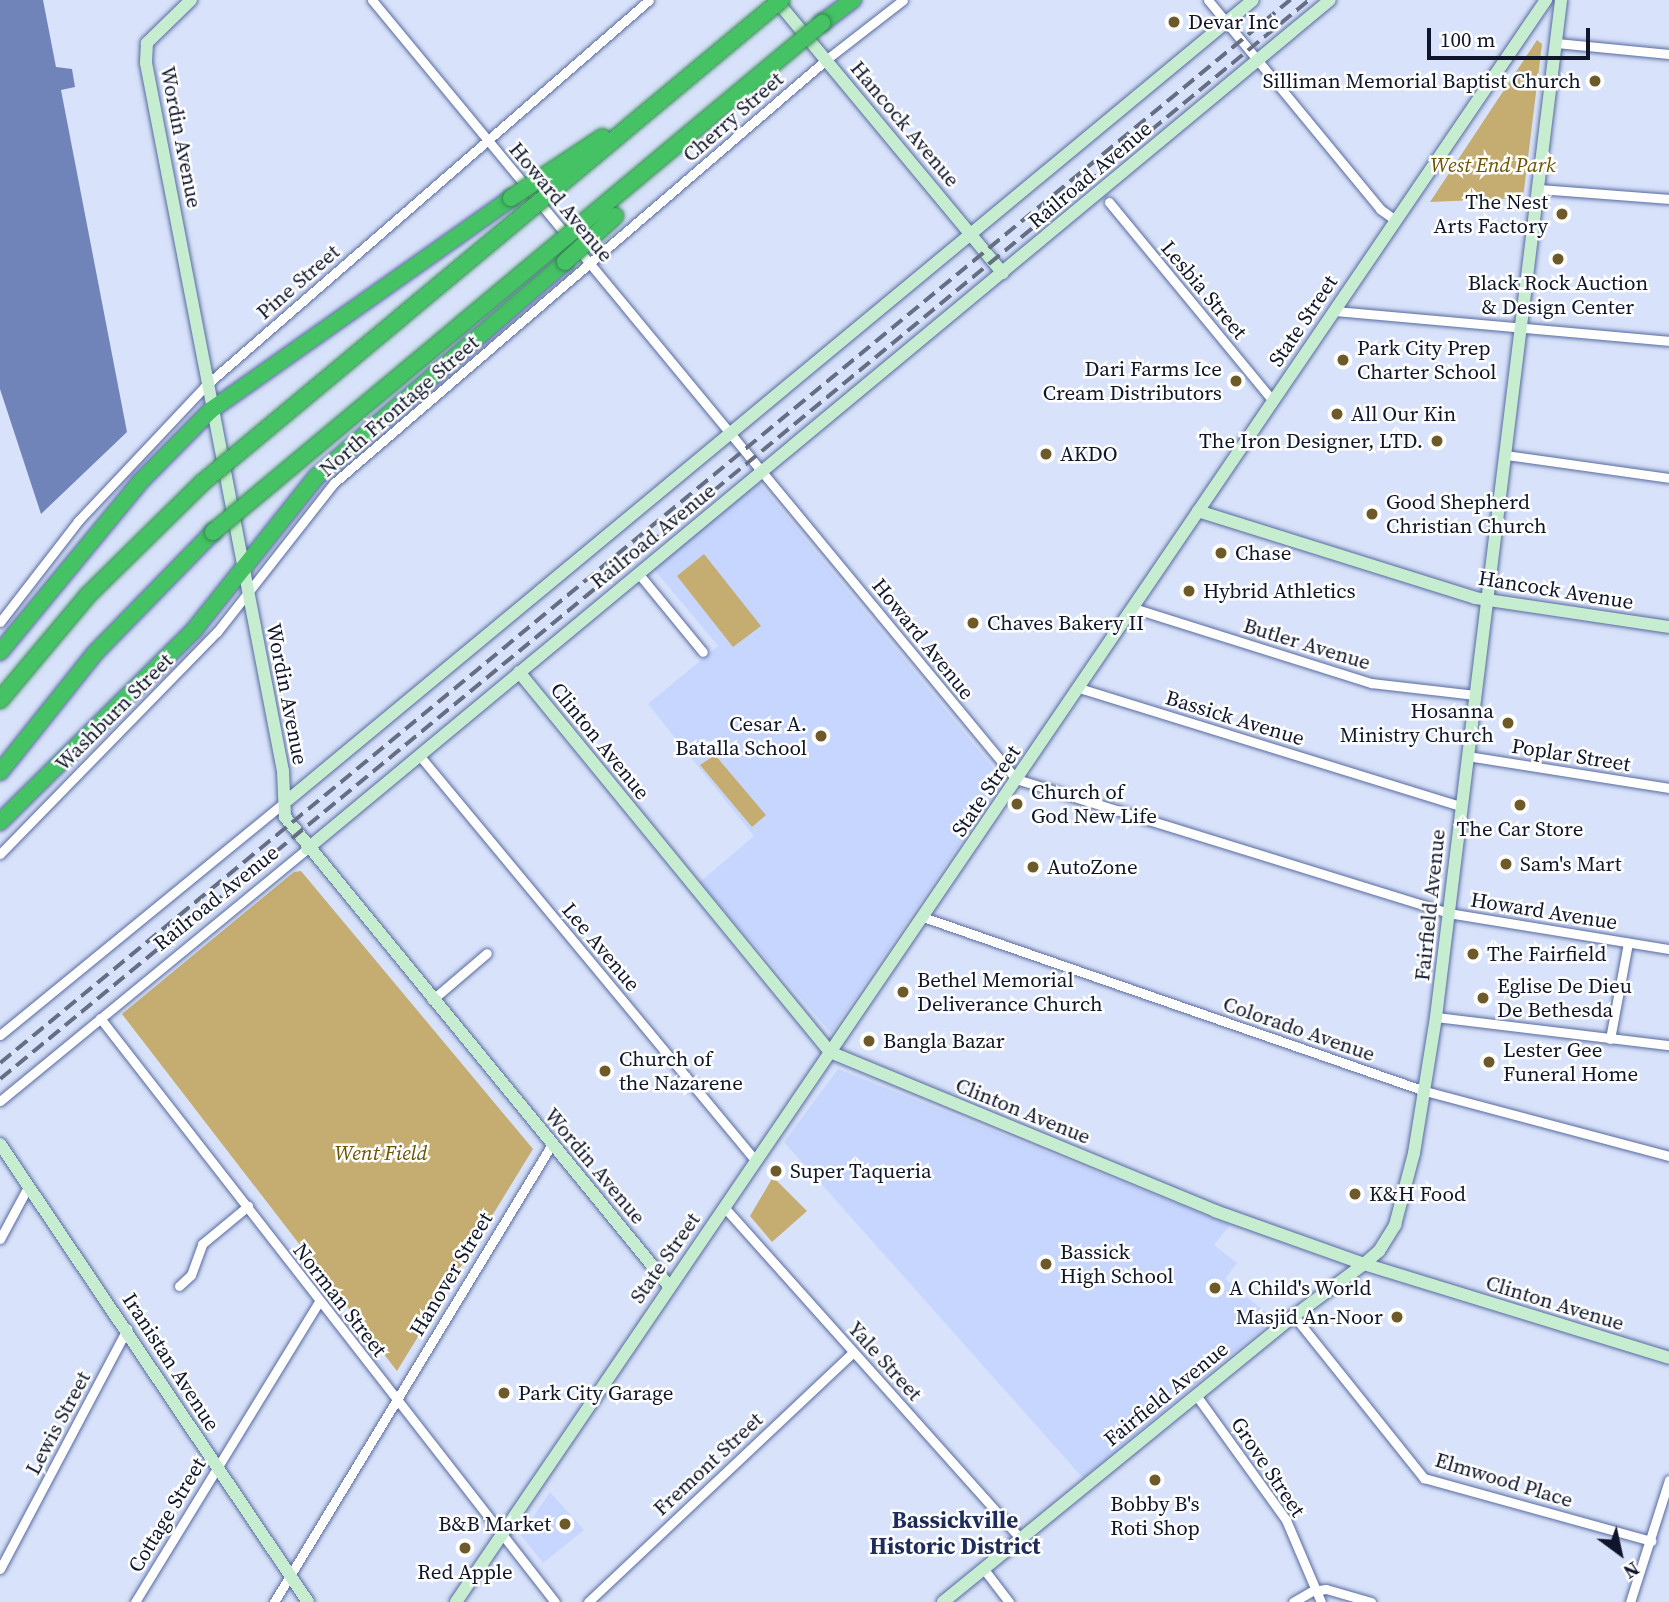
<!DOCTYPE html>
<style>
body{margin:0}
#map{position:relative;width:1669px;height:1602px;overflow:hidden;background:#d8e2fa;font-family:"Source Serif 4",serif}
div>[style]{position:absolute}
.built>*{inset:0;background:#c7d6fe}
.green>*{inset:0;background:#c5ad71}
.water>*{inset:0;background:#7084ba}
.roads{filter:drop-shadow(0 0 2px #586ba0) drop-shadow(0 0 2px #586ba0)}
.street>*{height:9px;margin:-4.5px;padding:0 4.5px;transform-origin:4.5px;border-radius:4.5px;background:#fff}
.secondary>*{height:12px;margin:-6px;padding:0 6px;transform-origin:6px;border-radius:6px;background:#c7edd0}
.highway>*{height:16px;margin:-8px;padding:0 8px;transform-origin:8px;border-radius:8px;background:#45c264}
.rail>*{height:3.5px;margin-top:-1.75px;transform-origin:0;background:repeating-linear-gradient(90deg,#666e84 0 14px,transparent 0 21px)}
.bridges{filter:drop-shadow(0 0 2px #328650) drop-shadow(0 0 2px #328650)}
.highway-bridge>*{height:16px;margin:-8px;padding:0 8px;transform-origin:8px;border-radius:8px;background:#45c264}
.dots>*{width:19px;height:19px;translate:-50% -50%;box-sizing:border-box;border:4px solid #fff;border-radius:50%}
span{translate:-50% -50%;white-space:nowrap;text-align:center;line-height:1.15;-webkit-text-stroke:5px #fff;paint-order:stroke}
.poi-label{font-size:21px;color:#0f162b}
.left{translate:0 -50%;text-align:left}
.right{translate:-100% -50%;text-align:right}
.street-label{font-size:21px;color:#0f162b}
.park-label{font-size:21px;color:#6c5301;font-style:italic}
.neighbourhood-label{font-size:23px;color:#1d2c5b;font-weight:700}
.north{position:absolute;left:1585px;top:1518px;width:70px;height:70px;-webkit-text-stroke:5px #fff;paint-order:stroke;rotate:147deg;font-size:19px;font-weight:700;line-height:28px;text-align:center;color:#0f162b}
.north::after{content:'';display:block;margin:auto;width:24px;height:32px;background:#0f162b;clip-path:polygon(50% 0,100% 100%,50% 72%,0 100%)}
.scale{position:absolute;left:1427px;top:28px;width:163px;height:32px;box-sizing:border-box;border:4px solid #0f162b;border-top:0;padding-left:9px;font-size:21px;line-height:24px;white-space:nowrap;color:#0f162b;-webkit-text-stroke:5px #fff;paint-order:stroke}
</style>
<div id="map">
<div class="built">
<i style="clip-path:polygon(759px 483px,1003px 780px,831px 1033px,700px 882px,754px 836px,648px 704px,718px 646px,653px 568px)"></i>
<i style="clip-path:polygon(838px 1069px,1230px 1225px,1214px 1245px,1237px 1263px,1225px 1279px,1274px 1319px,1083px 1478px,784px 1142px)"></i>
<i style="clip-path:polygon(550px 1492px,584px 1530px,543px 1563px,521px 1535px)"></i>
</div>
<div class="green">
<i style="clip-path:polygon(1537px 40px,1542px 44px,1523px 198px,1430px 202px)"></i>
<i style="clip-path:polygon(704px 554px,761px 626px,733px 647px,677px 576px)"></i>
<i style="clip-path:polygon(715px 755px,766px 815px,752px 827px,700px 765px)"></i>
<i style="clip-path:polygon(301px 871px,533px 1149px,397px 1371px,122px 1014px,294px 872px)"></i>
<i style="clip-path:polygon(773px 1177px,807px 1211px,772px 1242px,750px 1216px)"></i>
</div>
<div class="water">
<i style="clip-path:polygon(0 0,43px 0,56px 67px,72px 69px,75px 87px,61px 90px,127px 432px,41px 514px,0 389px)"></i>
</div>
<div class="roads">
<div class="street">
<i style="left:372px;top:0;width:1011px;rotate:50.42deg"></i>
<i style="left:1016px;top:779px;width:452px;rotate:17.2deg"></i>
<i style="left:1448px;top:913px;width:224px;rotate:9.3deg"></i>
<i style="left:1208px;top:0;width:271px;rotate:50.5deg"></i>
<i style="left:1380px;top:209px;width:19px;rotate:36deg"></i>
<i style="left:1556px;top:43px;width:114px;rotate:5.6deg"></i>
<i style="left:1540px;top:189px;width:129px;rotate:4.4deg"></i>
<i style="left:1109px;top:202px;width:256px;rotate:50.5deg"></i>
<i style="left:1334px;top:311px;width:336px;rotate:5.1deg"></i>
<i style="left:1506px;top:455px;width:165px;rotate:8deg"></i>
<i style="left:638px;top:573px;width:102px;rotate:50.6deg"></i>
<i style="left:1133px;top:608px;width:250px;rotate:17.5deg"></i>
<i style="left:1371px;top:683px;width:105px;rotate:6.6deg"></i>
<i style="left:0;top:622px;width:128px;rotate:-52.3deg"></i>
<i style="left:78px;top:521px;width:185px;rotate:-46.7deg"></i>
<i style="left:205px;top:386px;width:588px;rotate:-41deg"></i>
<i style="left:1079px;top:688px;width:399px;rotate:17.2deg"></i>
<i style="left:419px;top:755px;width:528px;rotate:50.31deg"></i>
<i style="left:1467px;top:756px;width:205px;rotate:9deg"></i>
<i style="left:0;top:854px;width:310px;rotate:-45.7deg"></i>
<i style="left:217px;top:632px;width:189px;rotate:-51.9deg"></i>
<i style="left:334px;top:483px;width:650px;rotate:-40.7deg"></i>
<i style="left:827px;top:59px;width:96px;rotate:-37.8deg"></i>
<i style="left:923px;top:917px;width:531px;rotate:19.12deg"></i>
<i style="left:1425px;top:1091px;width:253px;rotate:14.9deg"></i>
<i style="left:432px;top:1000px;width:72px;rotate:-40.5deg"></i>
<i style="left:1436px;top:1017px;width:235px;rotate:6.9deg"></i>
<i style="left:100px;top:1018px;width:740px;rotate:52.08deg"></i>
<i style="left:0;top:1035px;width:370px;rotate:-39.3deg"></i>
<i style="left:1610px;top:1039px;width:98px;rotate:-79.4deg"></i>
<i style="left:0;top:1101px;width:397px;rotate:-39.4deg"></i>
<i style="left:724px;top:1207px;width:444px;rotate:48.2deg"></i>
<i style="left:0;top:1239px;width:61px;rotate:-61.8deg"></i>
<i style="left:179px;top:1286px;width:16px;rotate:-43deg"></i>
<i style="left:191px;top:1275px;width:33px;rotate:-70deg"></i>
<i style="left:202px;top:1244px;width:60px;rotate:-39.6deg"></i>
<i style="left:1294px;top:1316px;width:208px;rotate:51.3deg"></i>
<i style="left:1424px;top:1478px;width:236px;rotate:15.5deg"></i>
<i style="left:1196px;top:1395px;width:154px;rotate:54.2deg"></i>
<i style="left:1286px;top:1520px;width:89px;rotate:66.9deg"></i>
<i style="left:983px;top:1568px;width:43px;rotate:52.6deg"></i>
<i style="left:0;top:1569px;width:272px;rotate:-62.1deg"></i>
<i style="left:135px;top:1602px;width:351px;rotate:-58.5deg"></i>
<i style="left:274px;top:1602px;width:536px;rotate:-58.74deg"></i>
<i style="left:588px;top:1602px;width:364px;rotate:-43.3deg"></i>
<i style="left:1293px;top:1602px;width:22px;rotate:-30deg"></i>
<i style="left:1312px;top:1591px;width:14px;rotate:-8deg"></i>
<i style="left:1326px;top:1589px;width:47px;rotate:16.1deg"></i>
<i style="left:1630px;top:1602px;width:128px;rotate:-72.3deg"></i>
</div>
<div class="secondary">
<i style="left:191px;top:0;width:62px;rotate:135.7deg"></i>
<i style="left:147px;top:43px;width:20px;rotate:93deg"></i>
<i style="left:146px;top:63px;width:721px;rotate:79.05deg"></i>
<i style="left:283px;top:771px;width:46px;rotate:87.5deg"></i>
<i style="left:285px;top:817px;width:606px;rotate:50.69deg"></i>
<i style="left:776px;top:0;width:355px;rotate:50.3deg"></i>
<i style="left:1198px;top:511px;width:290px;rotate:17.4deg"></i>
<i style="left:1475px;top:598px;width:196px;rotate:8.5deg"></i>
<i style="left:519px;top:672px;width:491px;rotate:50.7deg"></i>
<i style="left:830px;top:1052px;width:417px;rotate:22.4deg"></i>
<i style="left:1215px;top:1211px;width:158px;rotate:19.6deg"></i>
<i style="left:1364px;top:1264px;width:319px;rotate:17.1deg"></i>
<i style="left:288px;top:800px;width:1253px;rotate:-39.66deg"></i>
<i style="left:307px;top:849px;width:1329px;rotate:-39.69deg"></i>
<i style="left:0;top:1144px;width:552px;rotate:56.08deg"></i>
<i style="left:456px;top:1602px;width:1938px;rotate:-55.77deg"></i>
<i style="left:943px;top:1602px;width:453px;rotate:-39.2deg"></i>
<i style="left:1294px;top:1316px;width:87px;rotate:-36.6deg"></i>
<i style="left:1364px;top:1264px;width:20px;rotate:-41deg"></i>
<i style="left:1379px;top:1251px;width:31px;rotate:-58deg"></i>
<i style="left:1395px;top:1225px;width:74px;rotate:-75.2deg"></i>
<i style="left:1414px;top:1153px;width:138px;rotate:-80.8deg"></i>
<i style="left:1436px;top:1017px;width:1025px;rotate:-82.99deg"></i>
</div>
<div class="highway">
<i style="left:822px;top:23px;width:39px;rotate:-37deg"></i>
<i style="left:0;top:652px;width:220px;rotate:-50.5deg"></i>
<i style="left:140px;top:482px;width:101px;rotate:-45.4deg"></i>
<i style="left:211px;top:410px;width:367px;rotate:-35.2deg"></i>
<i style="left:0;top:772px;width:152px;rotate:-51.4deg"></i>
<i style="left:95px;top:653px;width:169px;rotate:-45.7deg"></i>
<i style="left:0;top:822px;width:273px;rotate:-44.7deg"></i>
<i style="left:194px;top:630px;width:196px;rotate:-51.4deg"></i>
<i style="left:316px;top:477px;width:329px;rotate:-40.8deg"></i>
</div>
</div>
<div class="rail">
<i style="left:0;top:1063px;width:1672px;rotate:-39.49deg"></i>
<i style="left:0;top:1079px;width:1696px;rotate:-39.5deg"></i>
</div>
<div class="bridges">
<div class="highway-bridge">
<i style="left:511px;top:198px;width:110px;rotate:-33.5deg"></i>
<i style="left:565px;top:262px;width:68px;rotate:-42.6deg"></i>
<i style="left:213px;top:532px;width:794px;rotate:-39.89deg"></i>
<i style="left:0;top:700px;width:137px;rotate:-50deg"></i>
<i style="left:88px;top:595px;width:160px;rotate:-44.5deg"></i>
<i style="left:202px;top:483px;width:754px;rotate:-39.83deg"></i>
</div>
</div>
<div class="dots">
<i style="left:1174px;top:22px;background:#6d5a28"></i>
<i style="left:1595px;top:81px;background:#6d5a28"></i>
<i style="left:1562px;top:214px;background:#6d5a28"></i>
<i style="left:1558px;top:259px;background:#6d5a28"></i>
<i style="left:1343px;top:360px;background:#6d5a28"></i>
<i style="left:1236px;top:381px;background:#6d5a28"></i>
<i style="left:1337px;top:414px;background:#6d5a28"></i>
<i style="left:1437px;top:441px;background:#6d5a28"></i>
<i style="left:1046px;top:454px;background:#6d5a28"></i>
<i style="left:1372px;top:514px;background:#6d5a28"></i>
<i style="left:1221px;top:553px;background:#6d5a28"></i>
<i style="left:1189px;top:591px;background:#6d5a28"></i>
<i style="left:973px;top:623px;background:#6d5a28"></i>
<i style="left:1508px;top:723px;background:#6d5a28"></i>
<i style="left:821px;top:736px;background:#6d5a28"></i>
<i style="left:1017px;top:804px;background:#6d5a28"></i>
<i style="left:1520px;top:805px;background:#6d5a28"></i>
<i style="left:1506px;top:864px;background:#6d5a28"></i>
<i style="left:1033px;top:867px;background:#6d5a28"></i>
<i style="left:1473px;top:954px;background:#6d5a28"></i>
<i style="left:903px;top:992px;background:#6d5a28"></i>
<i style="left:1483px;top:998px;background:#6d5a28"></i>
<i style="left:869px;top:1041px;background:#6d5a28"></i>
<i style="left:1489px;top:1062px;background:#6d5a28"></i>
<i style="left:605px;top:1071px;background:#6d5a28"></i>
<i style="left:776px;top:1171px;background:#6d5a28"></i>
<i style="left:1355px;top:1194px;background:#6d5a28"></i>
<i style="left:1046px;top:1264px;background:#6d5a28"></i>
<i style="left:1215px;top:1288px;background:#6d5a28"></i>
<i style="left:1397px;top:1317px;background:#6d5a28"></i>
<i style="left:504px;top:1393px;background:#6d5a28"></i>
<i style="left:1155px;top:1480px;background:#6d5a28"></i>
<i style="left:565px;top:1524px;background:#6d5a28"></i>
<i style="left:465px;top:1548px;background:#6d5a28"></i>
</div>
<div class="poi-label">
<span class="left" style="left:1188px;top:22px">Devar Inc</span>
<span class="right" style="left:1581px;top:81px">Silliman Memorial Baptist Church</span>
<span class="right" style="left:1548px;top:214px">The Nest<br>Arts Factory</span>
<span style="left:1558px;top:295px">Black Rock Auction<br>&amp; Design Center</span>
<span class="left" style="left:1357px;top:360px">Park City Prep<br>Charter School</span>
<span class="right" style="left:1222px;top:381px">Dari Farms Ice<br>Cream Distributors</span>
<span class="left" style="left:1351px;top:414px">All Our Kin</span>
<span class="right" style="left:1423px;top:441px">The Iron Designer, LTD.</span>
<span class="left" style="left:1060px;top:454px">AKDO</span>
<span class="left" style="left:1386px;top:514px">Good Shepherd<br>Christian Church</span>
<span class="left" style="left:1235px;top:553px">Chase</span>
<span class="left" style="left:1203px;top:591px">Hybrid Athletics</span>
<span class="left" style="left:987px;top:623px">Chaves Bakery II</span>
<span class="right" style="left:1494px;top:723px">Hosanna<br>Ministry Church</span>
<span class="right" style="left:807px;top:736px">Cesar A.<br>Batalla School</span>
<span class="left" style="left:1031px;top:804px">Church of<br>God New Life</span>
<span style="left:1520px;top:829px">The Car Store</span>
<span class="left" style="left:1520px;top:864px">Sam's Mart</span>
<span class="left" style="left:1047px;top:867px">AutoZone</span>
<span class="left" style="left:1487px;top:954px">The Fairfield</span>
<span class="left" style="left:917px;top:992px">Bethel Memorial<br>Deliverance Church</span>
<span class="left" style="left:1497px;top:998px">Eglise De Dieu<br>De Bethesda</span>
<span class="left" style="left:883px;top:1041px">Bangla Bazar</span>
<span class="left" style="left:1503px;top:1062px">Lester Gee<br>Funeral Home</span>
<span class="left" style="left:619px;top:1071px">Church of<br>the Nazarene</span>
<span class="left" style="left:790px;top:1171px">Super Taqueria</span>
<span class="left" style="left:1369px;top:1194px">K&amp;H Food</span>
<span class="left" style="left:1060px;top:1264px">Bassick<br>High School</span>
<span class="left" style="left:1229px;top:1288px">A Child's World</span>
<span class="right" style="left:1383px;top:1317px">Masjid An-Noor</span>
<span class="left" style="left:518px;top:1393px">Park City Garage</span>
<span style="left:1155px;top:1516px">Bobby B's<br>Roti Shop</span>
<span class="right" style="left:551px;top:1524px">B&amp;B Market</span>
<span style="left:465px;top:1572px">Red Apple</span>
</div>
<div class="street-label">
<span style="left:733px;top:117px;rotate:-41deg">Cherry Street</span>
<span style="left:905px;top:124px;rotate:50deg">Hancock Avenue</span>
<span style="left:181px;top:137px;rotate:79deg">Wordin Avenue</span>
<span style="left:1090px;top:175px;rotate:-40deg">Railroad Avenue</span>
<span style="left:561px;top:202px;rotate:50deg">Howard Avenue</span>
<span style="left:298px;top:282px;rotate:-41deg">Pine Street</span>
<span style="left:1204px;top:290px;rotate:50deg">Lesbia Street</span>
<span style="left:1303px;top:321px;rotate:-56deg">State Street</span>
<span style="left:399px;top:406px;rotate:-41deg">North Frontage Street</span>
<span style="left:653px;top:536px;rotate:-39deg">Railroad Avenue</span>
<span style="left:1556px;top:590px;rotate:9deg">Hancock Avenue</span>
<span style="left:923px;top:639px;rotate:51deg">Howard Avenue</span>
<span style="left:1307px;top:644px;rotate:17deg">Butler Avenue</span>
<span style="left:287px;top:694px;rotate:79deg">Wordin Avenue</span>
<span style="left:114px;top:712px;rotate:-45deg">Washburn Street</span>
<span style="left:1235px;top:718px;rotate:17deg">Bassick Avenue</span>
<span style="left:600px;top:741px;rotate:51deg">Clinton Avenue</span>
<span style="left:1571px;top:755px;rotate:9deg">Poplar Street</span>
<span style="left:986px;top:791px;rotate:-56deg">State Street</span>
<span style="left:216px;top:898px;rotate:-39deg">Railroad Avenue</span>
<span style="left:1430px;top:905px;rotate:-84deg">Fairfield Avenue</span>
<span style="left:1544px;top:911px;rotate:9deg">Howard Avenue</span>
<span style="left:601px;top:947px;rotate:50deg">Lee Avenue</span>
<span style="left:1299px;top:1029px;rotate:19deg">Colorado Avenue</span>
<span style="left:1023px;top:1111px;rotate:22deg">Clinton Avenue</span>
<span style="left:595px;top:1166px;rotate:50deg">Wordin Avenue</span>
<span style="left:665px;top:1258px;rotate:-55deg">State Street</span>
<span style="left:451px;top:1274px;rotate:-59deg">Hanover Street</span>
<span style="left:340px;top:1300px;rotate:52deg">Norman Street</span>
<span style="left:1555px;top:1303px;rotate:17deg">Clinton Avenue</span>
<span style="left:885px;top:1361px;rotate:48deg">Yale Street</span>
<span style="left:171px;top:1362px;rotate:57deg">Iranistan Avenue</span>
<span style="left:1166px;top:1394px;rotate:-39deg">Fairfield Avenue</span>
<span style="left:58px;top:1423px;rotate:-62deg">Lewis Street</span>
<span style="left:708px;top:1464px;rotate:-43deg">Fremont Street</span>
<span style="left:1268px;top:1467px;rotate:56deg">Grove Street</span>
<span style="left:1504px;top:1480px;rotate:17deg">Elmwood Place</span>
<span style="left:167px;top:1515px;rotate:-59deg">Cottage Street</span>
</div>
<div class="park-label">
<span style="left:1493px;top:165px">West End Park</span>
<span style="left:381px;top:1153px">Went Field</span>
</div>
<div class="neighbourhood-label">
<span style="left:955px;top:1533px">Bassickville<br>Historic District</span>
</div>
<div class="north">N</div>
<div class="scale">100 m</div>
</div>
